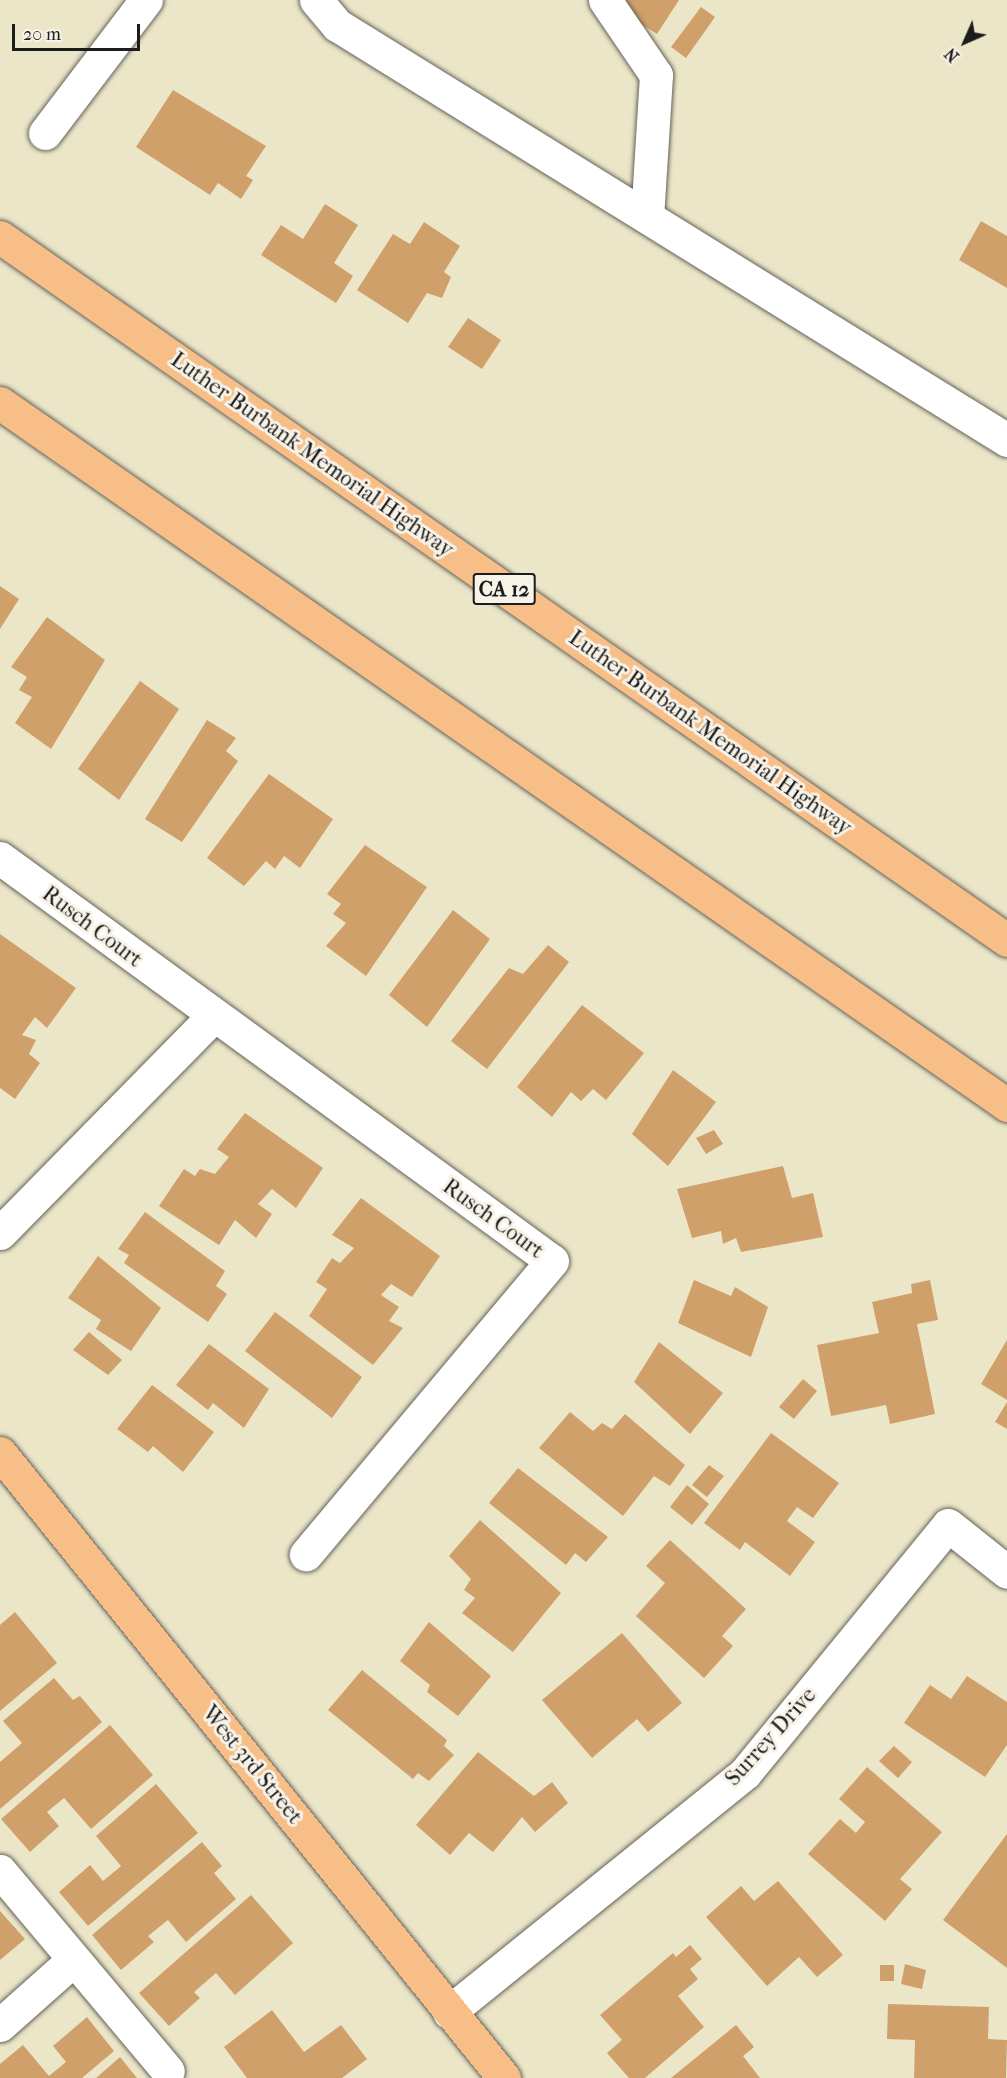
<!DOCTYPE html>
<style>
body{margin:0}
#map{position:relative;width:1007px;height:2078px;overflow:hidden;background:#ece6c9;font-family:"IM FELL French Canon",serif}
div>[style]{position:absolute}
.building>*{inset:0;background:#d0a06b}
.roads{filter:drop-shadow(0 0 2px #656359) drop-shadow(0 0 2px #656359)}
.minor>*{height:33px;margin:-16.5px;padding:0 16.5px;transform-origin:16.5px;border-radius:16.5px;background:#fff}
.major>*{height:33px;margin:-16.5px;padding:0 16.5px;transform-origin:16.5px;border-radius:16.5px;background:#f7be87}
.highway>*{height:33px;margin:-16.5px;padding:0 16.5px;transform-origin:16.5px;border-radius:16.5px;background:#f7be87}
span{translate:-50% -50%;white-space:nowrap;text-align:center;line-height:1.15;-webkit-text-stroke:6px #f7f3e8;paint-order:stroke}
.shield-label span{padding:2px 4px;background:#f7f3e8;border:2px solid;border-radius:4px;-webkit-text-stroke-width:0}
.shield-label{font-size:21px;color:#1c1c1c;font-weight:700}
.street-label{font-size:22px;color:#1c1c1c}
.north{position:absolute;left:935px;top:12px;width:60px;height:60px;-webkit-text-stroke:4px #f7f3e8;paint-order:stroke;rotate:225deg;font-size:16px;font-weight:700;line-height:24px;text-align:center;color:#1c1c1c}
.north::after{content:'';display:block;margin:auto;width:21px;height:27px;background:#1c1c1c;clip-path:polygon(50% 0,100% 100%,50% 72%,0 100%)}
.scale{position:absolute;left:12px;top:24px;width:128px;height:27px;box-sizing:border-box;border:3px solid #1c1c1c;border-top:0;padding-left:8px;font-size:18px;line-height:21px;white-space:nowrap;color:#1c1c1c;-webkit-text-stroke:4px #f7f3e8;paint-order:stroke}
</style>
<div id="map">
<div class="building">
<i style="clip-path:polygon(624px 0,679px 0,657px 34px,618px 9px)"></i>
<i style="clip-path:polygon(701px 7px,715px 17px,686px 58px,671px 47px)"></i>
<i style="clip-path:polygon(173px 90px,266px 146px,246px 176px,253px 180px,241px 199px,218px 183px,210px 195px,136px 147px)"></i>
<i style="clip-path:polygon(325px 204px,358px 225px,334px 263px,353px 276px,336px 303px,261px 255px,281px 225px,303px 239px)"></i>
<i style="clip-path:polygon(981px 221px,1007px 236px,1007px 288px,959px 260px)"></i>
<i style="clip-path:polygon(424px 222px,460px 246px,444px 272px,451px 277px,442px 298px,427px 293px,408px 323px,357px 290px,393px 234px,410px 244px)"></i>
<i style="clip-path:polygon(468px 318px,501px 340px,482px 369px,448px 347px)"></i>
<i style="clip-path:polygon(0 586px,19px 599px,0 629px)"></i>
<i style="clip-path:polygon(47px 617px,105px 660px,51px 749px,15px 723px,32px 697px,19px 690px,27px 677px,11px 667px)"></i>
<i style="clip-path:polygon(140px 681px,179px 709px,119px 800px,78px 769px)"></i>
<i style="clip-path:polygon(207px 720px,236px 738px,226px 751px,238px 761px,182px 842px,145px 819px)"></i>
<i style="clip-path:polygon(269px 774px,333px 819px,300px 868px,284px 856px,275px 869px,266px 861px,244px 886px,207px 858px)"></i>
<i style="clip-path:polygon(365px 845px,427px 887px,366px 976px,326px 946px,346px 923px,333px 914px,341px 904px,327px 894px)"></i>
<i style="clip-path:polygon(453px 910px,490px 939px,427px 1027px,389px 995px)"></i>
<i style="clip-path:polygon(0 934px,76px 988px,47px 1028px,35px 1017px,22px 1035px,36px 1040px,29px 1054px,40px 1063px,15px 1099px,0 1088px)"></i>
<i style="clip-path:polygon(548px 945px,569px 962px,487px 1069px,451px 1041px,509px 968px,523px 974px)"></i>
<i style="clip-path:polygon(582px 1005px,644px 1053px,606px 1100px,593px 1089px,581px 1101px,571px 1092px,552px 1117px,517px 1087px)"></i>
<i style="clip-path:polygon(673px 1070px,716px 1102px,668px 1166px,632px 1134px)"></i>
<i style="clip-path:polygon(245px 1113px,323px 1168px,296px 1208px,272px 1189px,258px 1204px,272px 1214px,256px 1238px,235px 1220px,219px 1245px,159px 1206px,184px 1169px,195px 1176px,200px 1169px,215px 1174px,229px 1157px,217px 1149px)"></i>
<i style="clip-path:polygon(714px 1130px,723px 1144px,706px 1154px,696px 1138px)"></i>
<i style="clip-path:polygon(783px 1166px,792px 1198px,813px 1193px,823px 1237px,741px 1252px,736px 1238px,723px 1244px,721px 1231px,692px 1238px,677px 1189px)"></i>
<i style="clip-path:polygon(361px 1198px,440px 1256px,412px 1297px,391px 1284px,381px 1295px,399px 1307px,389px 1321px,403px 1328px,373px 1365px,309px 1316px,327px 1289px,316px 1282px,332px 1258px,340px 1263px,354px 1248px,332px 1235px)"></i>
<i style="clip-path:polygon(145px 1212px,225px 1271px,216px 1286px,227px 1294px,208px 1322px,124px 1263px,129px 1255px,118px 1249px)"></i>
<i style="clip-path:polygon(98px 1256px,161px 1308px,131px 1351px,96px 1329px,101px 1320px,68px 1298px)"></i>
<i style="clip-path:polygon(694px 1280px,731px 1296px,735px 1287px,768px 1307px,751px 1357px,678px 1323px)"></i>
<i style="clip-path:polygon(930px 1280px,938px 1320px,917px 1324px,935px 1414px,890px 1424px,886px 1405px,831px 1416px,817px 1345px,879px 1333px,872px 1302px,912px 1293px,911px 1284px)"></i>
<i style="clip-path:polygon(275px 1312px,362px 1377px,332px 1418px,245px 1351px)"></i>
<i style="clip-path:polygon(89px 1332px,122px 1360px,108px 1375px,73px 1350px)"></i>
<i style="clip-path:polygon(1007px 1340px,1007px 1400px,981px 1384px)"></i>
<i style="clip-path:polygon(659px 1342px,723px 1393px,690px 1434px,634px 1382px)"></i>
<i style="clip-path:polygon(209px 1344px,269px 1389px,244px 1428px,213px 1403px,208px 1410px,176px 1385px)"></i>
<i style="clip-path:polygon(803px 1379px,817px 1391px,794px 1419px,779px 1407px)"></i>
<i style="clip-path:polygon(152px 1385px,214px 1432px,183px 1472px,153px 1446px,148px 1452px,117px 1429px)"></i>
<i style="clip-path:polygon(1007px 1402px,1007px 1429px,995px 1422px)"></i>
<i style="clip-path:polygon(570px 1412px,593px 1431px,602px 1423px,612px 1429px,625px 1414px,685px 1465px,670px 1486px,654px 1476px,623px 1516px,539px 1448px)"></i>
<i style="clip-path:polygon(771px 1433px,839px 1483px,813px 1518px,797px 1507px,787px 1521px,815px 1542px,790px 1576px,745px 1542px,740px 1550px,704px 1523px)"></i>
<i style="clip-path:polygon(709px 1465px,724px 1476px,707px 1497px,692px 1485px)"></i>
<i style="clip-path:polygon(518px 1468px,608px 1537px,586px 1562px,575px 1553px,566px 1565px,489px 1503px)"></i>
<i style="clip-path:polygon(687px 1485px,709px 1504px,692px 1525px,670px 1507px)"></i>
<i style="clip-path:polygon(480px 1520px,561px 1593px,513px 1652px,462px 1613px,475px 1598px,464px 1590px,471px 1579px,449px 1556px)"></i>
<i style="clip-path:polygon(670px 1540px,746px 1609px,722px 1636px,733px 1646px,704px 1678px,636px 1616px,665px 1583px,646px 1566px)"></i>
<i style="clip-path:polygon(15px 1612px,57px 1663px,0 1711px,0 1625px)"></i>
<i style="clip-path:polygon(429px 1622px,491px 1676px,458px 1716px,427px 1692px,430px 1685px,400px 1661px)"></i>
<i style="clip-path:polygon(622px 1633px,682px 1703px,648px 1732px,637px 1719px,592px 1758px,542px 1700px)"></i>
<i style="clip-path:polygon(362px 1670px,447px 1740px,444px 1746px,454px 1755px,429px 1781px,418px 1773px,413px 1779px,328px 1710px)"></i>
<i style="clip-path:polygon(967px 1676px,1007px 1702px,1007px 1745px,985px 1777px,904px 1723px,930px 1685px,951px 1699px)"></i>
<i style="clip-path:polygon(54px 1678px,73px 1700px,80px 1696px,102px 1722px,0 1809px,0 1762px,22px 1743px,3px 1721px)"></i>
<i style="clip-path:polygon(110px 1725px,153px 1775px,91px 1829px,64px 1798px,47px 1812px,59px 1826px,30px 1852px,1px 1819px)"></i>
<i style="clip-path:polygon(894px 1746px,912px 1762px,898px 1778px,879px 1761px)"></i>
<i style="clip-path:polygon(478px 1752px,534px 1796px,552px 1782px,568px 1803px,535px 1832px,522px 1817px,493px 1852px,469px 1833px,450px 1855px,416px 1825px)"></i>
<i style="clip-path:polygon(867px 1767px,942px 1832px,900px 1879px,912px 1889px,885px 1921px,808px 1854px,840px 1819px,856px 1833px,865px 1822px,839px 1799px)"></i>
<i style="clip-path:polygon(156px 1784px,198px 1833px,88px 1926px,59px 1892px,90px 1865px,103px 1881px,121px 1866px,96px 1836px)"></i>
<i style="clip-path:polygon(1007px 1834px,1007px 1968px,943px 1920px)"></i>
<i style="clip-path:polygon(202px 1842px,222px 1866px,214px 1873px,236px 1899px,186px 1942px,168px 1920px,148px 1936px,154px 1942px,121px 1970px,92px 1935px)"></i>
<i style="clip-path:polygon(778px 1881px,843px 1955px,817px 1977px,799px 1957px,767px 1986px,706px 1917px,741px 1886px,754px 1901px)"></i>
<i style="clip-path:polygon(251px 1895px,293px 1943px,235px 1995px,216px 1973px,194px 1992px,200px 1998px,169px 2026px,139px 1993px)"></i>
<i style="clip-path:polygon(0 1911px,25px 1939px,0 1960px)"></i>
<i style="clip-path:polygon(690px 1945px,702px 1959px,690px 1969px,698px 1979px,678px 1996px,704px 2027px,645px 2078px,629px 2078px,607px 2053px,622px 2040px,600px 2015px,673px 1953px,676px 1957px)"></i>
<i style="clip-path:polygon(905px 1964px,926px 1970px,922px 1989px,901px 1984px)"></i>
<i style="clip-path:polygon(880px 1965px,894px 1965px,894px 1981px,880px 1981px)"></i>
<i style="clip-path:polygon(888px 2004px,989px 2007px,988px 2039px,1007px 2040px,1006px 2078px,914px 2078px,915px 2040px,887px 2039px)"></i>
<i style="clip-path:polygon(272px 2010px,304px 2052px,341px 2025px,367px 2059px,342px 2078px,247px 2078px,224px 2047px)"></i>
<i style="clip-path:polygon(87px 2017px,114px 2051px,82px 2078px,0 2078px,0 2064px,23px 2045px,49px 2076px,66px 2062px,53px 2046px)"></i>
<i style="clip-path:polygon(736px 2025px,754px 2047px,743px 2056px,760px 2078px,671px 2078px)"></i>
<i style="clip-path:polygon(120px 2057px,137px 2078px,96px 2078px)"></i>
</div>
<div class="roads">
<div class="minor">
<i style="left:316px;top:0;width:33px;rotate:50deg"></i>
<i style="left:337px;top:25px;width:788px;rotate:31.77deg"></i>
<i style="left:605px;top:0;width:91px;rotate:55.8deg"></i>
<i style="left:656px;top:75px;width:142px;rotate:93.6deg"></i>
<i style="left:45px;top:133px;width:167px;rotate:-52.8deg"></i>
<i style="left:0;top:858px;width:683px;rotate:36.13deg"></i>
<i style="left:552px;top:1261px;width:383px;rotate:130deg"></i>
<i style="left:0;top:1233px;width:303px;rotate:-45.5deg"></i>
<i style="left:0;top:1871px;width:261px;rotate:50deg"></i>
<i style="left:449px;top:2012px;width:380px;rotate:-38.9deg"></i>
<i style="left:745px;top:1773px;width:320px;rotate:-50.7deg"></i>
<i style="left:948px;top:1525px;width:75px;rotate:38.5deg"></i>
<i style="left:0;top:2025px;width:98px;rotate:-41.7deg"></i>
</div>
<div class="major">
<i style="left:0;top:1453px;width:803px;rotate:51.12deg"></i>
</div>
<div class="highway">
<i style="left:0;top:237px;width:1228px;rotate:34.92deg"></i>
<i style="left:0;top:403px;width:1228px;rotate:34.88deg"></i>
</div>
</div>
<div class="shield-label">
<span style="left:504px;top:589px">CA 12</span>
</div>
<div class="street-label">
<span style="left:312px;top:455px;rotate:35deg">Luther Burbank Memorial Highway</span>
<span style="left:710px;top:733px;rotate:35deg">Luther Burbank Memorial Highway</span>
<span style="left:92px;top:927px;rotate:37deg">Rusch Court</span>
<span style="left:493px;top:1219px;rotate:36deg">Rusch Court</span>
<span style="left:771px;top:1737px;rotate:-48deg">Surrey Drive</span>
<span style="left:252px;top:1765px;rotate:51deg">West 3rd Street</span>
</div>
<div class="north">N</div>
<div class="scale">20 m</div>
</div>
